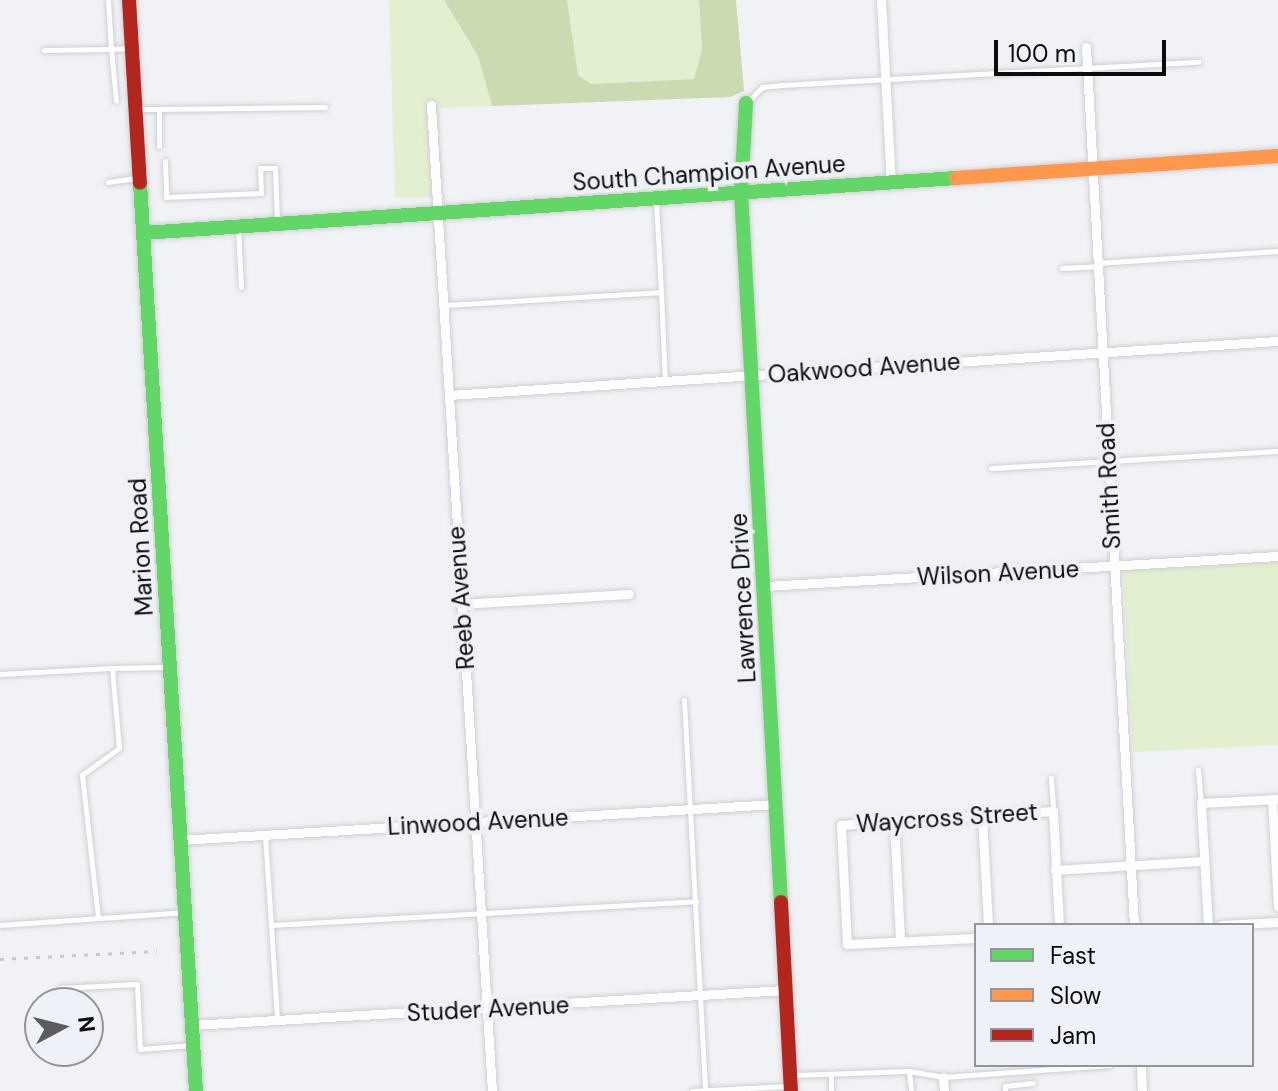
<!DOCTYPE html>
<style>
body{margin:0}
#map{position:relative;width:1278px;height:1091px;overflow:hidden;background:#f1f2f6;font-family:"DM Sans",sans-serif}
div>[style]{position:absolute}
.green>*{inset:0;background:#e2f0d0}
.forest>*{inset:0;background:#cadbb2}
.roads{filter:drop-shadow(0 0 2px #cfcfd2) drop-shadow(0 0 2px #cfcfd2)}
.lane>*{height:5px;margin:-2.5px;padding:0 2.5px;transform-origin:2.5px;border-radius:2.5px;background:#fdfdfe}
.street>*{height:9px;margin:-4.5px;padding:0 4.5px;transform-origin:4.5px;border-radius:4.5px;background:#fdfdfe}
.fast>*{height:14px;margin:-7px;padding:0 7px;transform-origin:7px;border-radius:7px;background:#63d668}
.slow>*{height:14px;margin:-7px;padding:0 7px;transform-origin:7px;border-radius:7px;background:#ff974d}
.jam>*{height:14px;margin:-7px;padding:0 7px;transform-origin:7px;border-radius:7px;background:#b3261e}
.rail>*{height:3px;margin-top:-1.5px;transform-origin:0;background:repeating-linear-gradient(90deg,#c9c9ca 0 4px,transparent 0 12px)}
span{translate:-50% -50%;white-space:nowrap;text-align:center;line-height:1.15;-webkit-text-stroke:8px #eff1f8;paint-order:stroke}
.street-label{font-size:24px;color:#0c0c0e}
.legend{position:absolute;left:974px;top:923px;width:280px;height:144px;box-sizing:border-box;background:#eff1f8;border:2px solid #94959a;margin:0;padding:10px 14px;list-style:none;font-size:24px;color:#0c0c0e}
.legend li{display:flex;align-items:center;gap:16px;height:40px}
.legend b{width:40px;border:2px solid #94959a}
.north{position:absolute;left:24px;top:987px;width:80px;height:80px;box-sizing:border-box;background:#eff1f8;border:2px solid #94959a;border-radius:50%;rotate:83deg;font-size:22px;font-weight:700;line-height:32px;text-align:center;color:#0c0c0e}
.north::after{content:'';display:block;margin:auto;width:28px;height:36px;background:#5c5c5f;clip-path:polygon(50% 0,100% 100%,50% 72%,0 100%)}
.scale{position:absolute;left:994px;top:40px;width:172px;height:36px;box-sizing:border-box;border:4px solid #0c0c0e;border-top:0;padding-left:10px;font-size:24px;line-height:28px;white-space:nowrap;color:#0c0c0e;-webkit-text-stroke:6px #eff1f8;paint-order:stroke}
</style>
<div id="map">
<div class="green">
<i style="clip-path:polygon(389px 0,444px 0,478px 56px,492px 106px,439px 108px,442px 197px,395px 198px)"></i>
<i style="clip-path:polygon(567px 0,699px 0,702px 50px,695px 79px,591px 84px,578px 75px)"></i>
<i style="clip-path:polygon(1278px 560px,1278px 745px,1133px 752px,1123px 568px)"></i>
</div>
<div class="forest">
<i style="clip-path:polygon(444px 0,567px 0,578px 75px,591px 84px,694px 79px,702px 50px,699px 0,736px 0,744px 91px,730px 97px,492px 106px,478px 56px)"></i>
</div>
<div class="roads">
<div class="lane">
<i style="left:108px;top:0;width:49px;rotate:86.5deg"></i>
<i style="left:111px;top:49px;width:20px;rotate:-3deg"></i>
<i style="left:44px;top:50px;width:67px;rotate:-0.9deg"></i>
<i style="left:111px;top:49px;width:52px;rotate:84.5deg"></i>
<i style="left:747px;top:103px;width:22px;rotate:-47deg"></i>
<i style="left:762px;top:87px;width:20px;rotate:-6deg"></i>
<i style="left:782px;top:85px;width:417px;rotate:-3.2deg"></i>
<i style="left:136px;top:109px;width:23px"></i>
<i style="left:159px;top:109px;width:37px;rotate:90deg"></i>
<i style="left:159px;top:109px;width:166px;rotate:-0.7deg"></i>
<i style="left:165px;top:161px;width:36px;rotate:88deg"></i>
<i style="left:166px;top:197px;width:95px;rotate:-2.4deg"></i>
<i style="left:261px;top:193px;width:25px;rotate:-92deg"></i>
<i style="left:260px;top:168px;width:15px"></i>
<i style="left:275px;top:168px;width:55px;rotate:87.9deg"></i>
<i style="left:108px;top:182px;width:30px;rotate:-8deg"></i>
<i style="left:656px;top:202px;width:90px;rotate:86.8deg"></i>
<i style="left:238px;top:228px;width:59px;rotate:87.1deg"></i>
<i style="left:1097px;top:263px;width:181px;rotate:-3.8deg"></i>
<i style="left:1062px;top:268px;width:35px;rotate:-3deg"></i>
<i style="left:445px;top:305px;width:216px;rotate:-3.4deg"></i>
<i style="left:661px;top:292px;width:90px;rotate:87.5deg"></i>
<i style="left:991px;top:468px;width:288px;rotate:-3.4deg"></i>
<i style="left:112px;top:668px;width:55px;rotate:-1deg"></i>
<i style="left:0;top:674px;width:112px;rotate:-3.1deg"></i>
<i style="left:112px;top:668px;width:80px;rotate:85deg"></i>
<i style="left:119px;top:748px;width:46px;rotate:143.9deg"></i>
<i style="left:82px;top:775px;width:143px;rotate:83.6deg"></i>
<i style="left:684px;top:700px;width:391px;rotate:86.9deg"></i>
<i style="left:1198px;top:770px;width:33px;rotate:85deg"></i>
<i style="left:1051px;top:778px;width:32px;rotate:86deg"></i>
<i style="left:265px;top:835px;width:90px;rotate:86.2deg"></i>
<i style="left:271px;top:925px;width:426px;rotate:-3.2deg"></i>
<i style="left:0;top:925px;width:184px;rotate:-4deg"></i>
<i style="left:271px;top:925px;width:94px;rotate:86.3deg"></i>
<i style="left:60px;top:988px;width:77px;rotate:-3deg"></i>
<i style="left:137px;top:984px;width:65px;rotate:87.4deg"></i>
<i style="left:140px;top:1049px;width:52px;rotate:-4.4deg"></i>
<i style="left:909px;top:1071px;width:35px;rotate:10deg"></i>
<i style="left:943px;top:1077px;width:167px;rotate:-4.1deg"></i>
<i style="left:831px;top:1074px;width:17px;rotate:90deg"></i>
<i style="left:794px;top:1075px;width:115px;rotate:-2deg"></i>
<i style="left:909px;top:1071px;width:20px;rotate:84deg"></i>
<i style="left:692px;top:1091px;width:95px;rotate:-3deg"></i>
<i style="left:1005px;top:1091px;width:5px;rotate:-90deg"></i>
<i style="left:1005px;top:1086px;width:28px;rotate:-6deg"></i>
</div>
<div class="street">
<i style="left:881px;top:0;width:183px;rotate:86.9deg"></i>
<i style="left:1086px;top:47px;width:879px;rotate:86.87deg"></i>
<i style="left:431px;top:105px;width:988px;rotate:86.46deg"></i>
<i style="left:449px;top:395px;width:831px;rotate:-3.73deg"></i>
<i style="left:765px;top:586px;width:514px;rotate:-3.35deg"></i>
<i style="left:460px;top:604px;width:169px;rotate:-3.4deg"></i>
<i style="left:1272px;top:799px;width:108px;rotate:86.8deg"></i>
<i style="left:982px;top:816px;width:109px;rotate:86.8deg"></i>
<i style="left:894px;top:821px;width:120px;rotate:87.1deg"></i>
<i style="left:180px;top:840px;width:596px;rotate:-3.46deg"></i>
<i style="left:1055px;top:870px;width:149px;rotate:-3.5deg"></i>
<i style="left:1208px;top:925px;width:122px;rotate:-93.3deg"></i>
<i style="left:1201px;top:803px;width:77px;rotate:-3deg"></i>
<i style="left:1221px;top:925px;width:57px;rotate:-3deg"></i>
<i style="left:976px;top:938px;width:129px;rotate:177.3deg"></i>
<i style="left:847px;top:944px;width:119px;rotate:-92.9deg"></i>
<i style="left:841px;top:825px;width:212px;rotate:-3.8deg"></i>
<i style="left:1053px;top:811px;width:114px;rotate:87deg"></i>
<i style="left:192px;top:1025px;width:594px;rotate:-3.38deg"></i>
<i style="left:1141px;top:1065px;width:26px;rotate:88deg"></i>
<i style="left:943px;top:1077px;width:14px;rotate:86deg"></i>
</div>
<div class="fast">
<i style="left:746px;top:103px;width:89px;rotate:93.2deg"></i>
<i style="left:741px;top:192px;width:711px;rotate:86.78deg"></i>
<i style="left:140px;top:183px;width:910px;rotate:86.47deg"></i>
<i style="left:143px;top:233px;width:815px;rotate:-3.87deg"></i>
</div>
<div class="slow">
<i style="left:956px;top:178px;width:323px;rotate:-3.9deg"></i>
</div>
<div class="jam">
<i style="left:129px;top:0;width:183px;rotate:86.6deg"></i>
<i style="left:781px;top:902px;width:189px;rotate:87deg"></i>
</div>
</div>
<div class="rail">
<i style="left:0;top:959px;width:157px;rotate:-2.9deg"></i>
</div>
<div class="street-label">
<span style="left:709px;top:173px;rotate:-4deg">South Champion Avenue</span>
<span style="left:864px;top:368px;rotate:-4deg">Oakwood Avenue</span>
<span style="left:1109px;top:486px;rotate:-93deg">Smith Road</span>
<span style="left:141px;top:547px;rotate:-93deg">Marion Road</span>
<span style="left:998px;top:573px;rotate:-3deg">Wilson Avenue</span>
<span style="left:461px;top:598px;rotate:-94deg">Reeb Avenue</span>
<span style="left:743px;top:598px;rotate:-93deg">Lawrence Drive</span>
<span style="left:947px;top:818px;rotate:-4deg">Waycross Street</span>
<span style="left:478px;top:822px;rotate:-3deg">Linwood Avenue</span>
<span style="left:488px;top:1009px;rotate:-3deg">Studer Avenue</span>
</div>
<ul class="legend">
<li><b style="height:10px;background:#63d668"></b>Fast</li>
<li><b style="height:10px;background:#ff974d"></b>Slow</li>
<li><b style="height:10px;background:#b3261e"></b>Jam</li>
</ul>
<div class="north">N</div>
<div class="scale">100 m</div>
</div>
